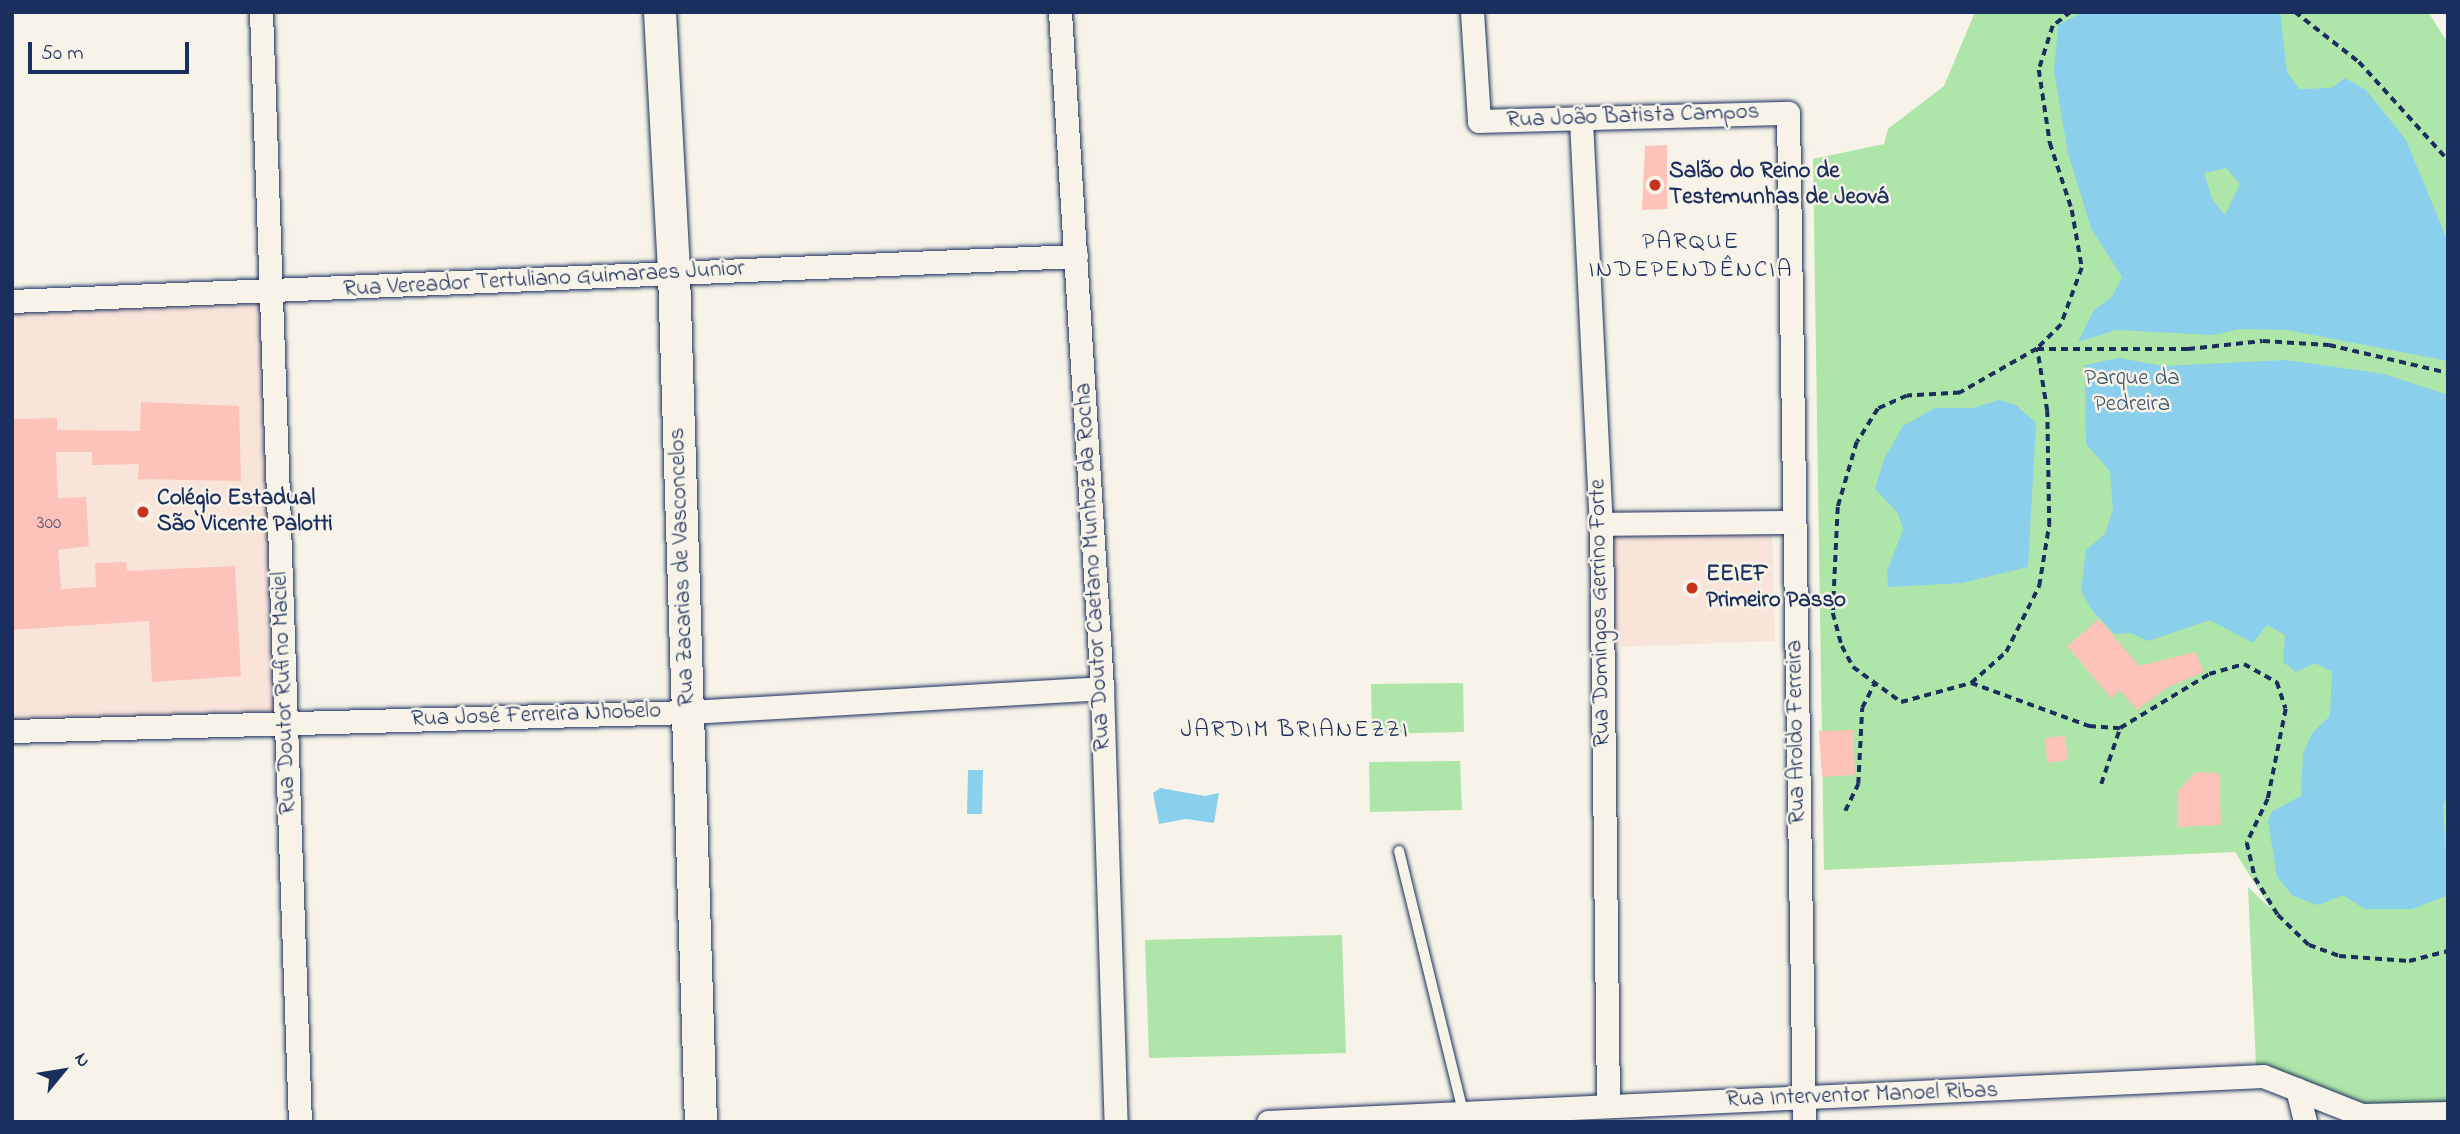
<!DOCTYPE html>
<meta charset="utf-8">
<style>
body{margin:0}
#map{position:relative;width:2460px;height:1134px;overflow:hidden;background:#f7f3e8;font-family:"Indie Flower",sans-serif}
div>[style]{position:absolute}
.built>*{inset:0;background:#f9e4da}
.green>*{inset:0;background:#aee5a8}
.water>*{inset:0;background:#8acfec}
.building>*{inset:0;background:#fdc2b9}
.path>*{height:3.5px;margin-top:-1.75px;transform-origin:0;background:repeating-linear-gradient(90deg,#1b2f5e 0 7px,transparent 0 12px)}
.roads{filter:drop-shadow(0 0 2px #1b2f5e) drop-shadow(0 0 2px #1b2f5e)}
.lane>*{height:10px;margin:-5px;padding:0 5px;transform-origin:5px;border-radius:5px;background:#f7f3e8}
.street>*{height:23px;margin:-11.5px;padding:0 11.5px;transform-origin:11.5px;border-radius:11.5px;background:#f7f3e8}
.secondary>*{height:32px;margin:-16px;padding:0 16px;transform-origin:16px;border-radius:16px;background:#f7f3e8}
.dots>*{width:19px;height:19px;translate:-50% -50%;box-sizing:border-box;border:4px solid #f7f3e8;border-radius:50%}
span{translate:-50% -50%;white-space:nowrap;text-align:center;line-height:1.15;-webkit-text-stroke:5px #f7f3e8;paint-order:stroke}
.number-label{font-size:19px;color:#545475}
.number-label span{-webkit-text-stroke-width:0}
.street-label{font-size:23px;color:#1b2f5e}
.poi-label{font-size:23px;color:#1b2f5e;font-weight:700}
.left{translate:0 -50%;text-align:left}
.park-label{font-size:23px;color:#38536d}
.neighbourhood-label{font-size:24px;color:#1b2f5e;letter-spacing:2px}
.frame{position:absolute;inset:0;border:14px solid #1b2f5e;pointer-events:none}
.north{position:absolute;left:28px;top:1036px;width:70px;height:70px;-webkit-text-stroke:5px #f7f3e8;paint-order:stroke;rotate:60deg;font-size:19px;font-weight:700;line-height:28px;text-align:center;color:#1b2f5e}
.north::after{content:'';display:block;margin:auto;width:24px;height:32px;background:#1b2f5e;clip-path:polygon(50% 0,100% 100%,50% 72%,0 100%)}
.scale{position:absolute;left:28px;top:42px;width:161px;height:32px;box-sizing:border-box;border:4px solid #1b2f5e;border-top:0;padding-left:9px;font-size:21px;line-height:24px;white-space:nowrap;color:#1b2f5e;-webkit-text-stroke:5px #f7f3e8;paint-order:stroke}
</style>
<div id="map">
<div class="built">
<i style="clip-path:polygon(266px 297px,280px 719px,12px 726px,12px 306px)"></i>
<i style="clip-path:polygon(1772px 531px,1775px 641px,1614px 647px,1609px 534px)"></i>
</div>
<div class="green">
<i style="clip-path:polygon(1975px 12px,2428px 12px,2448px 43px,2448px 1105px,2376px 1109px,2256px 1065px,2248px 887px,2271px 909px,2235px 852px,1824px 870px,1813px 159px,1884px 144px,1888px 129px,1944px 86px)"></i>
<i style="clip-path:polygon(1463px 683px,1464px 732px,1372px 734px,1371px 684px)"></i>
<i style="clip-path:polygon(1460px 761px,1462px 810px,1370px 812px,1369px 762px)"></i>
<i style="clip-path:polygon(1342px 935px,1346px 1053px,1149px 1058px,1145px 940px)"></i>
</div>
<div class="water">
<i style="clip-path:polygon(evenodd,2083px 12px,2280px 12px,2287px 72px,2299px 89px,2331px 88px,2345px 78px,2366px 90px,2406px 140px,2448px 242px,2448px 361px,2287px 330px,2240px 329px,2213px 335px,2116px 330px,2078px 342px,2094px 310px,2112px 297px,2122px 277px,2091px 228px,2068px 153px,2054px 71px,2058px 25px,2083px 12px,2226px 168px,2240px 184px,2225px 215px,2212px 199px,2204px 173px,2226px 168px)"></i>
<i style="clip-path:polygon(2119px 358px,2163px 366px,2286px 360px,2384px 374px,2448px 395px,2448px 797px,2443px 803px,2448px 895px,2412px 909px,2365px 909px,2343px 895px,2318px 905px,2293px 896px,2277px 877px,2268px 821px,2272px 811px,2301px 796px,2303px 754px,2312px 733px,2330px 716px,2332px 672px,2315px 663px,2296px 672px,2283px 662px,2285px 635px,2267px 625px,2253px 643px,2210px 620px,2148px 641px,2131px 633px,2114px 634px,2092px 610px,2081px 591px,2086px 550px,2105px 534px,2113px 509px,2110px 471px,2086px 444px,2085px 365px)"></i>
<i style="clip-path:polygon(1999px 400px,2016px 405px,2036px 423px,2028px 567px,1962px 583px,1888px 587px,1887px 571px,1903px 530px,1898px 513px,1875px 489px,1884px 459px,1903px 426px,1935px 408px,1973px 408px)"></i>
<i style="clip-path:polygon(968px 770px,983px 770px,982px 814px,967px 814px)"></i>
<i style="clip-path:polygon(1160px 788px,1205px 796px,1219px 793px,1214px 823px,1186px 819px,1159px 824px,1153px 793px)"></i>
</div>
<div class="building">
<i style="clip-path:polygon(1667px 145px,1667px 209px,1642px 210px,1645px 146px)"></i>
<i style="clip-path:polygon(141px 402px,239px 406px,241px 481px,138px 479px,139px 464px,92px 465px,92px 452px,56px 452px,58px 498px,86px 497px,89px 546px,58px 550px,61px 589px,96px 587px,95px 563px,126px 562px,127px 571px,235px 566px,241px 676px,152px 682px,149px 621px,12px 630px,12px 419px,57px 418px,57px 430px,140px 431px)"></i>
<i style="clip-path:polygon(2099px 619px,2139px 666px,2195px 652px,2204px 672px,2168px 687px,2137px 710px,2120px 690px,2111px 698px,2067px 646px)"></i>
<i style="clip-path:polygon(1853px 730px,1855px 775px,1822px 777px,1819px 731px)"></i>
<i style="clip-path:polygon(2065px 736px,2068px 760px,2047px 763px,2045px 738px)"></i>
<i style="clip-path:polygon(2196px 772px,2219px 773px,2221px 825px,2177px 827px,2178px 791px)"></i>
</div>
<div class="path">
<i style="left:2071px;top:12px;width:23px;rotate:142deg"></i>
<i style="left:2053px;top:26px;width:46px;rotate:107.7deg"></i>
<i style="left:2039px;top:70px;width:74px;rotate:81.4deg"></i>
<i style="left:2050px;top:143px;width:71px;rotate:71.8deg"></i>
<i style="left:2072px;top:210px;width:59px;rotate:80.2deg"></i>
<i style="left:2082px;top:268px;width:61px;rotate:110.2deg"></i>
<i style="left:2061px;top:325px;width:34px;rotate:135deg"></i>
<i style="left:2037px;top:349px;width:89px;rotate:150.3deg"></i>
<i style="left:1960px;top:393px;width:53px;rotate:176.8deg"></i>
<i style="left:1907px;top:396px;width:32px;rotate:156deg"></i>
<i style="left:1878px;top:409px;width:39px;rotate:122deg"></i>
<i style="left:1857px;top:442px;width:68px;rotate:106.3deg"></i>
<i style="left:1838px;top:507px;width:106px;rotate:92.7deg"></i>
<i style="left:1833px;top:613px;width:34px;rotate:75deg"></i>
<i style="left:1842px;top:646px;width:24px;rotate:62deg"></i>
<i style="left:1853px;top:667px;width:59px;rotate:36.1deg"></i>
<i style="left:1901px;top:702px;width:73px;rotate:-15.2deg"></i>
<i style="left:1971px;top:683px;width:126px;rotate:20deg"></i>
<i style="left:2089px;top:726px;width:31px;rotate:4deg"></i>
<i style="left:2120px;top:728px;width:104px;rotate:-31.2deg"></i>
<i style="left:2209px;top:674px;width:36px;rotate:-16deg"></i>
<i style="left:2244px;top:664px;width:38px;rotate:29deg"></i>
<i style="left:2277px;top:682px;width:28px;rotate:72deg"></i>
<i style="left:2286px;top:709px;width:92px;rotate:101.3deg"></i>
<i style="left:2268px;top:799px;width:49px;rotate:115.5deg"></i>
<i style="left:2247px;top:843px;width:36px;rotate:77deg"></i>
<i style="left:2255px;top:878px;width:44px;rotate:58.1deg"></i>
<i style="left:2278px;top:915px;width:43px;rotate:44.1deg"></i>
<i style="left:2309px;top:945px;width:32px;rotate:20deg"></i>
<i style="left:2339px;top:956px;width:70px;rotate:4.1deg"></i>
<i style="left:2409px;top:961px;width:40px;rotate:-14.4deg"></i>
<i style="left:2295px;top:12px;width:81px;rotate:38deg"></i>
<i style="left:2359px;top:62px;width:132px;rotate:47.8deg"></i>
<i style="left:1971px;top:683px;width:47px;rotate:-41.5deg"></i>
<i style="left:2006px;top:652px;width:74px;rotate:-63.4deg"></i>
<i style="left:2039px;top:586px;width:62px;rotate:-80.7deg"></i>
<i style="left:2049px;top:525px;width:114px;rotate:-91deg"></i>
<i style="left:2047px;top:411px;width:63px;rotate:-99.2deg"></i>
<i style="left:2037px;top:349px;width:151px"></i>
<i style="left:2188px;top:349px;width:75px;rotate:-6.1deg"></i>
<i style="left:2263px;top:341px;width:66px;rotate:3.5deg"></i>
<i style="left:2329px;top:345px;width:122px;rotate:13.2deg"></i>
<i style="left:2101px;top:784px;width:59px;rotate:-71.3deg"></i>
<i style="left:1845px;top:811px;width:30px;rotate:-64deg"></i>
<i style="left:1858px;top:784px;width:76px;rotate:-87deg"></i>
<i style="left:1862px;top:708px;width:28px;rotate:-63deg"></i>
</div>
<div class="roads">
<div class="lane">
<i style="left:1399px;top:851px;width:269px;rotate:76.2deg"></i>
</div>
<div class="street">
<i style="left:261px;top:12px;width:1111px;rotate:87.99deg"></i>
<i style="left:1060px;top:12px;width:677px;rotate:86.44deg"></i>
<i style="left:1102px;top:688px;width:434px;rotate:88.2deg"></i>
<i style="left:1472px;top:12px;width:109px;rotate:86.3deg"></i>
<i style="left:1479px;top:121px;width:309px;rotate:-1.5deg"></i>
<i style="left:1788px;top:113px;width:1009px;rotate:89.09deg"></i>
<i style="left:1581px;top:120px;width:404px;rotate:87.2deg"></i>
<i style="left:1601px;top:524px;width:581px;rotate:89.31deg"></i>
<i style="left:12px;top:301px;width:1065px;rotate:-2.42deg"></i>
<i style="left:1601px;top:524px;width:193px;rotate:-0.6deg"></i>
<i style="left:12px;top:731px;width:676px;rotate:-1.61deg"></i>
<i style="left:688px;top:712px;width:415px;rotate:-3.3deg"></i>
<i style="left:2297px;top:1089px;width:34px;rotate:76deg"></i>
<i style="left:1268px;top:1122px;width:996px;rotate:-2.65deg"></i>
<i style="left:2263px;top:1076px;width:106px;rotate:21.5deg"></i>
<i style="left:2362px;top:1115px;width:86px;rotate:-1.3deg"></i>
</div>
<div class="secondary">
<i style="left:660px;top:12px;width:262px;rotate:86.9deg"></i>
<i style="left:674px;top:274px;width:848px;rotate:88.18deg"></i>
</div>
</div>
<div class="dots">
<i style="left:1655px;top:185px;background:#c8321e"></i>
<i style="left:143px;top:512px;background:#c8321e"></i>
<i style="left:1692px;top:588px;background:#c8321e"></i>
</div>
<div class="number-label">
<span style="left:49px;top:524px">300</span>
</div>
<div class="street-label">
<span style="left:1633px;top:117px;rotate:-2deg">Rua João Batista Campos</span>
<span style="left:544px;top:280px;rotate:-3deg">Rua Vereador Tertuliano Guimaraes Junior</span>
<span style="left:683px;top:567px;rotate:-92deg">Rua Zacarias de Vasconcelos</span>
<span style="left:1094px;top:567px;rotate:-93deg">Rua Doutor Caetano Munhoz da Rocha</span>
<span style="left:1601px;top:613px;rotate:-91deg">Rua Domingos Gerrino Forte</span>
<span style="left:285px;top:693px;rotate:-92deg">Rua Doutor Rufino Maciel</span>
<span style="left:536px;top:716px;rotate:-2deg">Rua José Ferreira Nhobelo</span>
<span style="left:1797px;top:732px;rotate:-91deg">Rua Aroldo Ferreira</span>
<span style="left:1862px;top:1096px;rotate:-2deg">Rua Interventor Manoel Ribas</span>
</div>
<div class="poi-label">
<span class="left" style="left:1669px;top:185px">Salão do Reino de<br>Testemunhas de Jeová</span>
<span class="left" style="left:157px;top:512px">Colégio Estadual<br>São Vicente Palotti</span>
<span class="left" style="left:1706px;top:588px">EEIEF<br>Primeiro Passo</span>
</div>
<div class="park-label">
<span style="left:2132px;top:392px">Parque da<br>Pedreira</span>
</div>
<div class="neighbourhood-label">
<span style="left:1691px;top:257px">PARQUE<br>INDEPENDÊNCIA</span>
<span style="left:1295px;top:731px">JARDIM BRIANEZZI</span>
</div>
<div class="frame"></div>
<div class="north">N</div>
<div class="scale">50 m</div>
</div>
